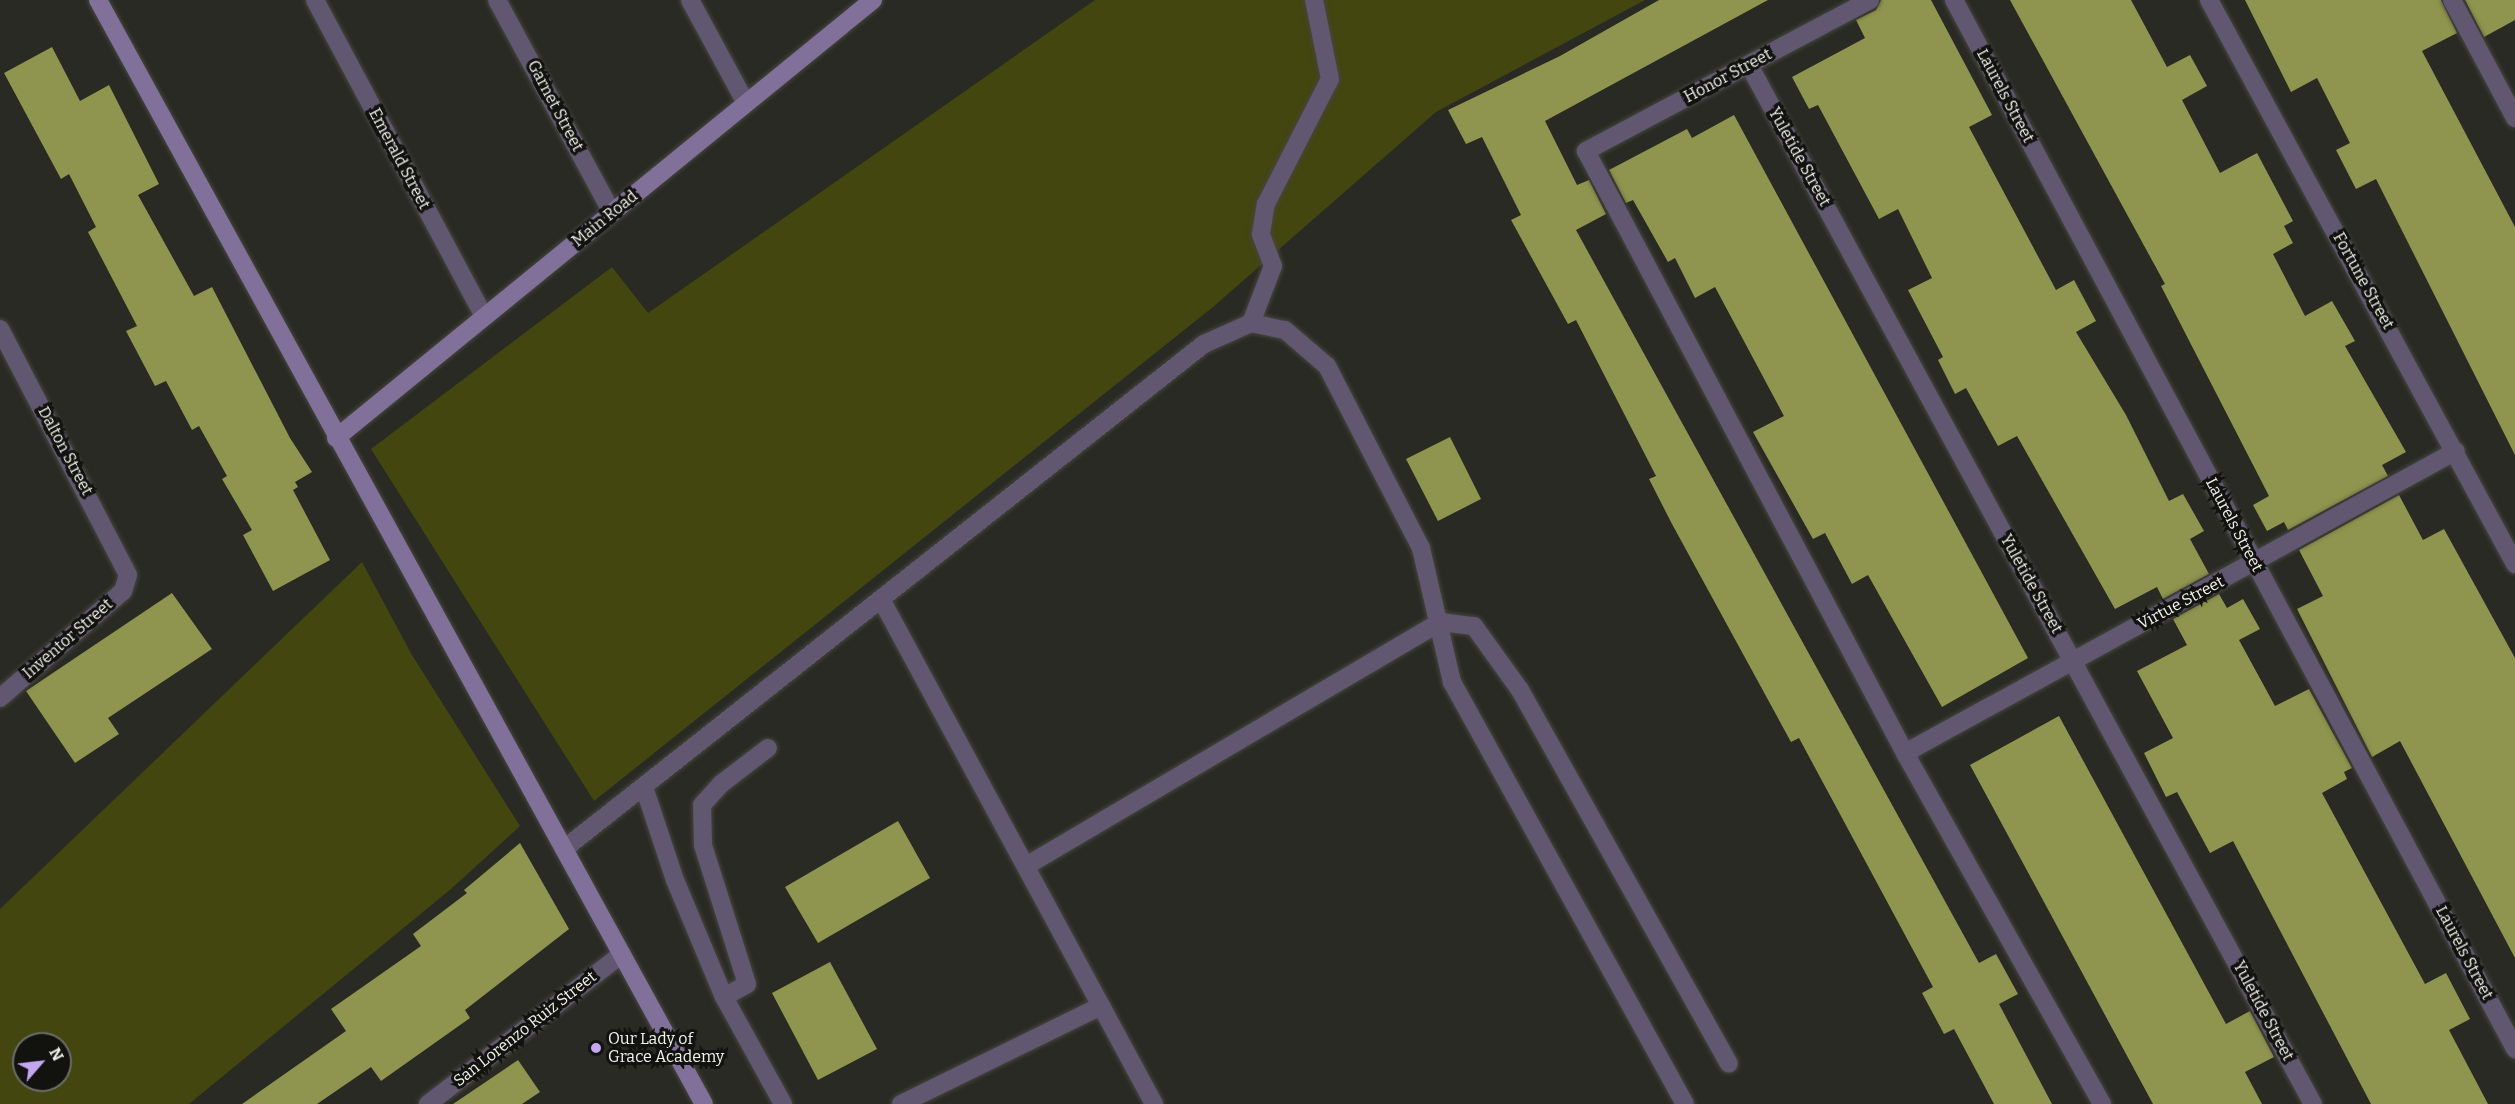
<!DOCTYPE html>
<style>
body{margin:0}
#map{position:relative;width:2515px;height:1104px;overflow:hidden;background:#292a23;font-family:Bitter,serif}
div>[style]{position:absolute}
.green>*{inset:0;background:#43460f}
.building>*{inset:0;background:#8f954e}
.roads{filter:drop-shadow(0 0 2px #45463f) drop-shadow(0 0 2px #45463f)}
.lane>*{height:18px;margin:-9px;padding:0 9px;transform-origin:9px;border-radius:9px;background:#625771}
.street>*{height:18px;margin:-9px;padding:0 9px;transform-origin:9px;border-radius:9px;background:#625771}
.secondary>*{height:18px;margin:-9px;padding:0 9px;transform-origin:9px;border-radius:9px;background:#81719a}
.dots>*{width:16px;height:16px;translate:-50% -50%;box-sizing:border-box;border:3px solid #12120f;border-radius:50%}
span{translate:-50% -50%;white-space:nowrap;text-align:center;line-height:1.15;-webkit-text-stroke:6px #12120f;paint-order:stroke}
.street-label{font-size:16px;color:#f2f3ee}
.poi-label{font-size:16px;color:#f2f3ee}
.left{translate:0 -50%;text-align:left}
.north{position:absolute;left:12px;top:1032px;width:60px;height:60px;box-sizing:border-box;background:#12120f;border:2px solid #6c6c68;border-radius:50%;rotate:62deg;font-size:16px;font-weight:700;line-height:24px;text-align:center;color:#f2f3ee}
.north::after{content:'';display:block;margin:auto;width:21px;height:27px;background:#c5a6f1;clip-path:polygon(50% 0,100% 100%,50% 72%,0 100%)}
</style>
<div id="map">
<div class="green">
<i style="clip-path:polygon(1095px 0,1645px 0,1436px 112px,1213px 307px,594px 801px,371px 449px,612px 267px,648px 313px)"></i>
<i style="clip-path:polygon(evenodd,362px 562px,412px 655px,520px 826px,451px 889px,189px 1104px,0 1104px,0 909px,362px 562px,24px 1044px,60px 1044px,60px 1080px,24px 1080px,24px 1044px)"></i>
</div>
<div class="building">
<i style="clip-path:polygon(1659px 0,1768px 0,1545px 121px,1577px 185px,1589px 180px,1606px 214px,1576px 230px,1979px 963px,1996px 954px,2018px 994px,1999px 1004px,2052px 1104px,1994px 1104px,1954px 1029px,1944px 1034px,1922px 993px,1933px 987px,1799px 738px,1791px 742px,1672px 524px,1649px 479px,1656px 476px,1576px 320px,1568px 324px,1511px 220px,1521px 215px,1482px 137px,1466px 144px,1448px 110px,1560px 56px)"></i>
<i style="clip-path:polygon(1881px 0,1931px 0,1992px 115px,1969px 127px,2056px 290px,2074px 280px,2096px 321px,2076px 332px,2126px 415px,2169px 501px,2183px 494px,2204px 531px,2190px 539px,2209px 574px,2163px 599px,2157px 587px,2115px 609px,2017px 436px,1998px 446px,1966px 388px,1955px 394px,1938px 360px,1943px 357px,1908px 290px,1932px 278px,1898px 209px,1879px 219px,1818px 105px,1809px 109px,1792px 77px,1865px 38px,1856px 20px,1876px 10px)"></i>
<i style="clip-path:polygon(2010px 0,2131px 0,2167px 67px,2190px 55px,2207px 86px,2182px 100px,2220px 173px,2257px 153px,2293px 221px,2284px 226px,2293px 243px,2273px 254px,2305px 316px,2332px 301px,2355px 341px,2345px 346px,2406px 452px,2382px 465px,2388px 476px,2288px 530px,2284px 522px,2267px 531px,2253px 505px,2269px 496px,2161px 286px,2165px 284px)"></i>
<i style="clip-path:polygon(2245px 0,2441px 0,2457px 33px,2422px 51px,2515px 227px,2515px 455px,2376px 179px,2356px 189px,2336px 150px,2350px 143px,2317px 78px,2291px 92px)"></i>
<i style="clip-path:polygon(2465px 0,2515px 0,2515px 20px,2484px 37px)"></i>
<i style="clip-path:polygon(52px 47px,80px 101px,109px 85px,159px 184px,138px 195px,194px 296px,212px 287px,290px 438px,312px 472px,295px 482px,298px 487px,293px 490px,330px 560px,273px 591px,243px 535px,252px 530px,222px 479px,227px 476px,199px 426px,192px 430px,166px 381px,155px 386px,126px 331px,137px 326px,88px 232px,96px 227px,69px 174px,61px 179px,4px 73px)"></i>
<i style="clip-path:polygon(1734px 115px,2028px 658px,1942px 707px,1868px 575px,1852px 584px,1825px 533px,1813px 539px,1753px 432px,1784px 416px,1715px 287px,1695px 298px,1675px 258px,1668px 262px,1633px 200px,1626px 203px,1609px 170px,1687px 129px,1692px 138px)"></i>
<i style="clip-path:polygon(1450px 437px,1481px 499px,1438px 521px,1406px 459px)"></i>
<i style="clip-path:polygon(2399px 495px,2423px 540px,2444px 529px,2515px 658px,2515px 958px,2400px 741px,2372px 757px,2297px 609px,2323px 596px,2299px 550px)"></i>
<i style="clip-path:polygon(172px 593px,212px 649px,108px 718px,119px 734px,75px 763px,26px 691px)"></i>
<i style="clip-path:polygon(2219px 594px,2227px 608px,2243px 599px,2260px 629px,2239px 640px,2275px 706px,2309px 689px,2352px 768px,2344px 772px,2347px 779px,2322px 793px,2425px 984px,2446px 973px,2470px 1019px,2449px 1030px,2488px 1104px,2371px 1104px,2233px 841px,2210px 853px,2177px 792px,2166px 797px,2144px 753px,2173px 738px,2137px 671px,2187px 645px,2173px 619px)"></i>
<i style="clip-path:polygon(2059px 716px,2226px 1024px,2250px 1011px,2274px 1057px,2245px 1072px,2262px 1104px,2153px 1104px,1970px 765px)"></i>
<i style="clip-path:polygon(898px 821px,930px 878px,818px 943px,785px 887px)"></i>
<i style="clip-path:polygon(520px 843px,569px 929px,465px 1010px,470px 1018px,381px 1081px,371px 1067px,317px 1104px,242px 1104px,346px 1031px,331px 1009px,421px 946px,413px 934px,467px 893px,464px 890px)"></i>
<i style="clip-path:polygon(830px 962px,877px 1049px,818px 1080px,772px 993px)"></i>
<i style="clip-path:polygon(518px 1060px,540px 1092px,522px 1104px,453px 1104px)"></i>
</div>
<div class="roads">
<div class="lane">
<i style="left:1251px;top:323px;width:61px;rotate:-68.9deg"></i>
<i style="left:1273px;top:266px;width:34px;rotate:-111deg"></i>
<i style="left:1261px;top:234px;width:30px;rotate:-81deg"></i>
<i style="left:1266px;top:204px;width:140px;rotate:-62.9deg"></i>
<i style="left:1330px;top:79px;width:81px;rotate:-101.4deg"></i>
<i style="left:881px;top:599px;width:574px;rotate:61.6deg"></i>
<i style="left:644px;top:787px;width:98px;rotate:71.6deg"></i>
<i style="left:675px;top:880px;width:127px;rotate:67.3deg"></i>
<i style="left:724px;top:997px;width:122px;rotate:61.1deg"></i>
<i style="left:564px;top:849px;width:815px;rotate:-38.28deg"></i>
<i style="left:1204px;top:344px;width:51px;rotate:-24.1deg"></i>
<i style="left:1251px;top:323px;width:35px;rotate:12deg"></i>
<i style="left:1285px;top:330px;width:55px;rotate:40.6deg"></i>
<i style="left:1327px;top:366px;width:205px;rotate:62.7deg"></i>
<i style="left:1421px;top:548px;width:138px;rotate:77deg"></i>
<i style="left:1452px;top:682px;width:482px;rotate:61.1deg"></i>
<i style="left:1026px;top:866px;width:481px;rotate:-30.5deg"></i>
<i style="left:1440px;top:622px;width:34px;rotate:7deg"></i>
<i style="left:1474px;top:626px;width:79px;rotate:54.3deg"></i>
<i style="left:1520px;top:690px;width:428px;rotate:60.8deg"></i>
<i style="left:724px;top:997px;width:26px;rotate:-29deg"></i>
<i style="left:747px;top:984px;width:146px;rotate:-107.6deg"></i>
<i style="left:703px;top:845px;width:40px;rotate:-91.4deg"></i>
<i style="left:702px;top:805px;width:28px;rotate:-48deg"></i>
<i style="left:721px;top:784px;width:59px;rotate:-37.5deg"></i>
<i style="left:901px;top:1104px;width:223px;rotate:-26.1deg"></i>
</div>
<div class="street">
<i style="left:315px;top:0;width:359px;rotate:61.9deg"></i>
<i style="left:497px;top:0;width:242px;rotate:61.6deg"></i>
<i style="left:690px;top:0;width:117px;rotate:61.5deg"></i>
<i style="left:1870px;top:0;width:322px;rotate:152deg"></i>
<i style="left:1586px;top:151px;width:681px;rotate:62.08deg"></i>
<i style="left:1905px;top:753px;width:403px;rotate:60.7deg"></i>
<i style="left:1954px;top:0;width:1190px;rotate:61.86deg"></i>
<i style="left:2209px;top:0;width:642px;rotate:61.52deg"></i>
<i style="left:2452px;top:0;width:134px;rotate:61.9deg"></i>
<i style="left:1749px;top:65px;width:1182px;rotate:61.51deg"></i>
<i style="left:0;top:329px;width:277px;rotate:62.5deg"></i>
<i style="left:128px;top:575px;width:17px;rotate:107deg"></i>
<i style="left:123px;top:591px;width:163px;rotate:139deg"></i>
<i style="left:1905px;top:753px;width:628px;rotate:-28.73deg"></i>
<i style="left:428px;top:1104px;width:245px;rotate:-37.7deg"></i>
</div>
<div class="secondary">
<i style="left:98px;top:0;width:1259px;rotate:61.24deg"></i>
<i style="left:336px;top:438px;width:693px;rotate:-39.2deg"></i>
</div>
</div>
<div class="dots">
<i style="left:596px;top:1048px;background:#c5a6f1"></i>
</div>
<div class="street-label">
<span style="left:1728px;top:76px;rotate:-28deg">Honor Street</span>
<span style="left:2005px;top:96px;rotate:62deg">Laurels Street</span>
<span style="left:555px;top:106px;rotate:62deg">Garnet Street</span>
<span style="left:1799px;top:157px;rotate:61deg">Yuletide Street</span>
<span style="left:399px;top:159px;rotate:62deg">Emerald Street</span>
<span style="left:605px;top:219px;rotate:-39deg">Main Road</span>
<span style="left:2363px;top:281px;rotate:61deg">Fortune Street</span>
<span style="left:65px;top:451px;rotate:62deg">Dalton Street</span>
<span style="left:2234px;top:525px;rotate:62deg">Laurels Street</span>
<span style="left:2031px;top:584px;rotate:61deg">Yuletide Street</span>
<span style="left:2181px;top:603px;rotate:-28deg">Virtue Street</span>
<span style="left:68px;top:639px;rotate:-41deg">Inventor Street</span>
<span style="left:2464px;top:953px;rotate:62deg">Laurels Street</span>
<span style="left:2263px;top:1011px;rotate:62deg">Yuletide Street</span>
<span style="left:525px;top:1029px;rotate:-38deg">San Lorenzo Ruiz Street</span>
</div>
<div class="poi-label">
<span class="left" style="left:608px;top:1048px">Our Lady of<br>Grace Academy</span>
</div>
<div class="north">N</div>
</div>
